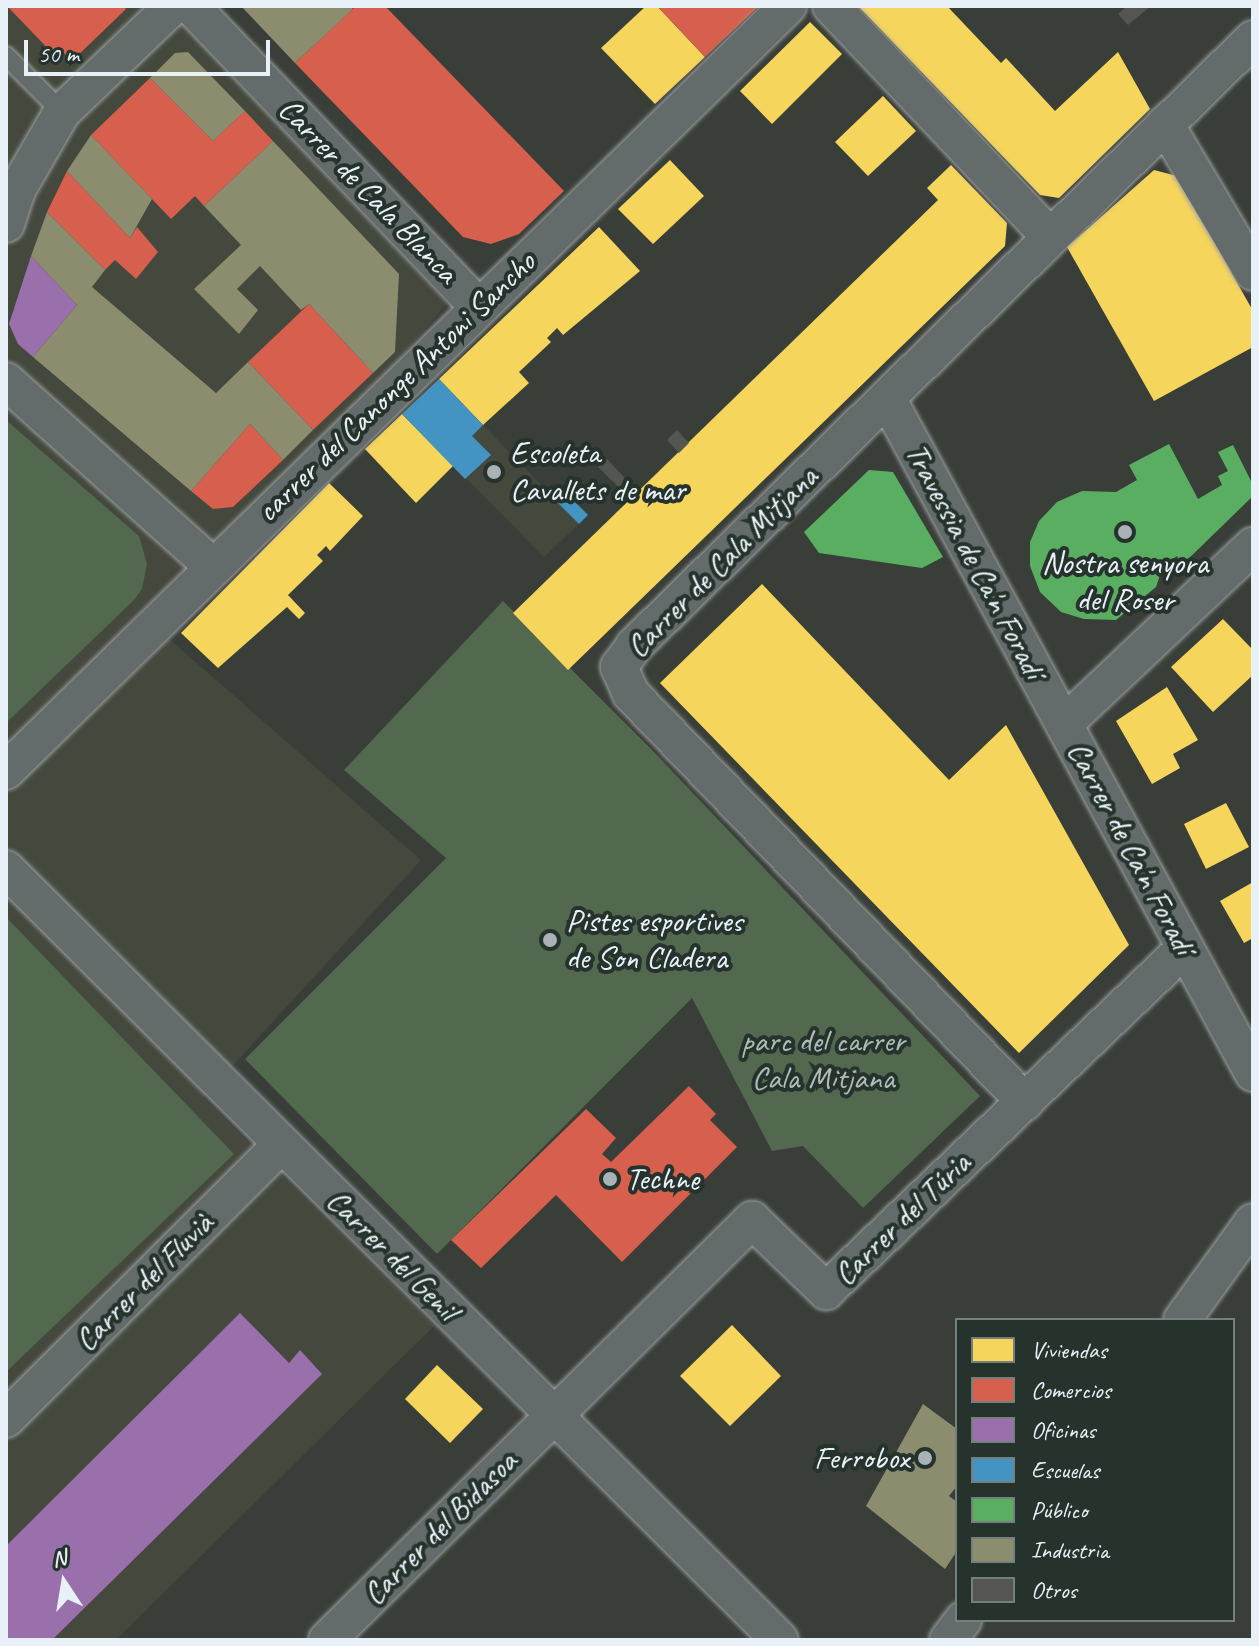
<!DOCTYPE html>
<meta charset="utf-8">
<style>
body{margin:0}
#map{position:relative;width:1259px;height:1646px;overflow:hidden;background:#3a3e39;font-family:Caveat,sans-serif}
div>[style]{position:absolute}
.built>*{inset:0;background:#44483d}
.green>*{inset:0;background:#52684f}
.homes>*{inset:0;background:#f6d55c}
.shops>*{inset:0;background:#d6604d}
.offices>*{inset:0;background:#9970ab}
.schools>*{inset:0;background:#4393c3}
.public>*{inset:0;background:#5aae61}
.industry>*{inset:0;background:#8c8c6e}
.building>*{inset:0;background:#555651}
.roads{filter:drop-shadow(0 0 2px #9ca09f) drop-shadow(0 0 2px #9ca09f)}
.lane>*{height:18px;margin:-9px;padding:0 9px;transform-origin:9px;border-radius:9px;background:#646b6b}
.street>*{height:36px;margin:-18px;padding:0 18px;transform-origin:18px;border-radius:18px;background:#646b6b}
.dots>*{width:22px;height:22px;translate:-50% -50%;box-sizing:border-box;border:4px solid #26332d;border-radius:50%}
span{translate:-50% -50%;white-space:nowrap;text-align:center;line-height:1.15;-webkit-text-stroke:8px #26332d;paint-order:stroke}
.street-label{font-size:32px;color:#e8f1f8}
.poi-label{font-size:32px;color:#e8f1f8}
.left{translate:0 -50%;text-align:left}
.right{translate:-100% -50%;text-align:right}
.park-label{font-size:32px;color:#aebdb6}
.frame{position:absolute;inset:0;border:8px solid #e8f1f8;pointer-events:none}
.legend{position:absolute;left:955px;top:1318px;width:280px;height:304px;box-sizing:border-box;background:#26332d;border:2px solid #747f7e;margin:0;padding:10px 14px;list-style:none;font-size:24px;color:#e8f1f8}
.legend li{display:flex;align-items:center;gap:16px;height:40px}
.legend b{width:40px;border:2px solid #747f7e}
.north{position:absolute;left:24px;top:1542px;width:80px;height:80px;-webkit-text-stroke:6px #26332d;paint-order:stroke;rotate:348deg;font-size:22px;font-weight:700;line-height:32px;text-align:center;color:#e8f1f8}
.north::after{content:'';display:block;margin:auto;width:28px;height:36px;background:#e8f1f8;clip-path:polygon(50% 0,100% 100%,50% 72%,0 100%)}
.scale{position:absolute;left:24px;top:40px;width:246px;height:36px;box-sizing:border-box;border:4px solid #e8f1f8;border-top:0;padding-left:10px;font-size:24px;line-height:28px;white-space:nowrap;color:#e8f1f8;-webkit-text-stroke:6px #26332d;paint-order:stroke}
</style>
<div id="map">
<div class="built">
<i style="clip-path:polygon(6px 6px,164px 6px,447px 303px,166px 636px,421px 860px,203px 1098px,434px 1326px,116px 1640px,6px 1640px)"></i>
<i style="clip-path:polygon(439px 379px,579px 524px,544px 557px,402px 414px)"></i>
</div>
<div class="green">
<i style="clip-path:polygon(6px 420px,139px 536px,147px 564px,142px 589px,134px 600px,6px 723px)"></i>
<i style="clip-path:polygon(503px 601px,654px 752px,980px 1096px,863px 1208px,803px 1146px,772px 1151px,692px 998px,437px 1254px,245px 1059px,446px 858px,344px 770px)"></i>
<i style="clip-path:polygon(6px 917px,234px 1154px,6px 1372px)"></i>
</div>
<div class="homes">
<i style="clip-path:polygon(646px 6px,657px 6px,705px 57px,655px 104px,601px 48px)"></i>
<i style="clip-path:polygon(858px 6px,947px 6px,1001px 63px,1006px 58px,1055px 111px,1118px 52px,1150px 109px,1059px 198px,1040px 195px)"></i>
<i style="clip-path:polygon(810px 22px,842px 54px,772px 124px,740px 91px)"></i>
<i style="clip-path:polygon(883px 96px,916px 131px,868px 176px,835px 142px)"></i>
<i style="clip-path:polygon(670px 160px,704px 196px,653px 244px,618px 209px)"></i>
<i style="clip-path:polygon(951px 165px,1007px 223px,1005px 246px,568px 670px,513px 613px,938px 200px,927px 188px)"></i>
<i style="clip-path:polygon(1154px 170px,1177px 176px,1253px 311px,1253px 347px,1154px 401px,1067px 247px)"></i>
<i style="clip-path:polygon(599px 227px,640px 271px,563px 335px,557px 328px,547px 338px,551px 342px,519px 372px,529px 383px,483px 425px,439px 379px)"></i>
<i style="clip-path:polygon(402px 414px,453px 466px,416px 503px,365px 449px)"></i>
<i style="clip-path:polygon(329px 483px,363px 516px,330px 551px,326px 546px,317px 555px,323px 561px,288px 595px,305px 613px,299px 619px,287px 607px,218px 668px,181px 633px)"></i>
<i style="clip-path:polygon(762px 584px,949px 780px,1006px 725px,1129px 945px,1019px 1053px,660px 683px)"></i>
<i style="clip-path:polygon(1223px 619px,1253px 650px,1253px 675px,1213px 712px,1171px 667px)"></i>
<i style="clip-path:polygon(1167px 687px,1198px 740px,1173px 754px,1180px 768px,1152px 784px,1116px 721px)"></i>
<i style="clip-path:polygon(1226px 803px,1249px 847px,1206px 869px,1184px 824px)"></i>
<i style="clip-path:polygon(1253px 882px,1253px 938px,1244px 943px,1220px 901px)"></i>
<i style="clip-path:polygon(732px 1325px,781px 1376px,730px 1426px,680px 1376px)"></i>
<i style="clip-path:polygon(437px 1365px,483px 1409px,450px 1443px,405px 1399px)"></i>
</div>
<div class="shops">
<i style="clip-path:polygon(7px 6px,123px 6px,126px 9px,72px 61px,62px 51px,56px 57px)"></i>
<i style="clip-path:polygon(356px 6px,385px 6px,564px 191px,519px 234px,491px 244px,463px 237px,295px 63px)"></i>
<i style="clip-path:polygon(657px 6px,759px 6px,705px 57px)"></i>
<i style="clip-path:polygon(150px 78px,213px 141px,245px 111px,273px 141px,204px 206px,195px 196px,171px 219px,91px 135px)"></i>
<i style="clip-path:polygon(67px 171px,130px 238px,137px 227px,158px 252px,136px 279px,115px 260px,105px 270px,47px 212px)"></i>
<i style="clip-path:polygon(309px 304px,373px 373px,313px 430px,248px 362px)"></i>
<i style="clip-path:polygon(250px 424px,283px 460px,233px 507px,213px 509px,191px 491px)"></i>
<i style="clip-path:polygon(689px 1086px,716px 1114px,710px 1120px,737px 1147px,622px 1262px,556px 1195px,481px 1268px,451px 1240px,586px 1109px,616px 1138px,602px 1154px,611px 1162px)"></i>
</div>
<div class="offices">
<i style="clip-path:polygon(31px 256px,77px 305px,33px 357px,18px 344px,9px 324px)"></i>
<i style="clip-path:polygon(240px 1313px,289px 1363px,300px 1350px,322px 1374px,52px 1640px,6px 1640px,6px 1546px)"></i>
</div>
<div class="schools">
<i style="clip-path:polygon(439px 379px,483px 425px,472px 436px,491px 455px,465px 479px,402px 414px)"></i>
<i style="clip-path:polygon(567px 494px,588px 515px,579px 524px,558px 503px)"></i>
</div>
<div class="public">
<i style="clip-path:polygon(1169px 444px,1198px 499px,1222px 485px,1218px 476px,1228px 471px,1218px 452px,1233px 445px,1253px 485px,1253px 496px,1182px 565px,1177px 556px,1163px 566px,1156px 587px,1116px 620px,1084px 619px,1061px 612px,1040px 592px,1030px 566px,1030px 542px,1039px 521px,1057px 502px,1082px 491px,1116px 492px,1137px 480px,1129px 465px)"></i>
<i style="clip-path:polygon(869px 470px,893px 472px,943px 557px,922px 568px,819px 553px,804px 532px)"></i>
</div>
<div class="industry">
<i style="clip-path:polygon(241px 6px,350px 6px,353px 9px,295px 63px)"></i>
<i style="clip-path:polygon(188px 52px,245px 111px,213px 141px,150px 78px,175px 53px)"></i>
<i style="clip-path:polygon(91px 135px,152px 199px,130px 238px,67px 171px)"></i>
<i style="clip-path:polygon(273px 141px,399px 274px,395px 352px,373px 373px,309px 304px,301px 310px,260px 266px,237px 289px,258px 310px,239px 334px,194px 289px,241px 245px,204px 206px)"></i>
<i style="clip-path:polygon(47px 212px,105px 270px,92px 287px,216px 393px,248px 362px,313px 430px,283px 460px,250px 424px,191px 491px,33px 357px,77px 305px,31px 256px)"></i>
<i style="clip-path:polygon(923px 1404px,957px 1429px,957px 1486px,949px 1496px,957px 1502px,957px 1551px,945px 1569px,866px 1506px)"></i>
</div>
<div class="building">
<i style="clip-path:polygon(1127px 6px,1151px 6px,1128px 25px,1118px 14px)"></i>
<i style="clip-path:polygon(677px 430px,689px 443px,679px 453px,667px 440px)"></i>
<i style="clip-path:polygon(607px 459px,638px 492px,631px 499px,598px 467px)"></i>
</div>
<div class="roads">
<div class="lane">
<i style="left:6px;top:56px;width:79px;rotate:45deg"></i>
</div>
<div class="street">
<i style="left:191px;top:6px;width:415px;rotate:46.3deg"></i>
<i style="left:831px;top:6px;width:317px;rotate:46.5deg"></i>
<i style="left:1165px;top:124px;width:172px;rotate:59.3deg"></i>
<i style="left:6px;top:224px;width:36px;rotate:-72deg"></i>
<i style="left:17px;top:190px;width:90px;rotate:-60deg"></i>
<i style="left:62px;top:112px;width:153px;rotate:-43.7deg"></i>
<i style="left:6px;top:381px;width:278px;rotate:41.9deg"></i>
<i style="left:887px;top:398px;width:768px;rotate:61.53deg"></i>
<i style="left:1064px;top:724px;width:260px;rotate:-43.3deg"></i>
<i style="left:6px;top:771px;width:1094px;rotate:-44.37deg"></i>
<i style="left:6px;top:869px;width:1092px;rotate:44.89deg"></i>
<i style="left:1025px;top:1102px;width:567px;rotate:-134deg"></i>
<i style="left:631px;top:694px;width:30px;rotate:-114deg"></i>
<i style="left:619px;top:667px;width:26px;rotate:-54deg"></i>
<i style="left:634px;top:646px;width:867px;rotate:-44.44deg"></i>
<i style="left:1182px;top:1320px;width:121px;rotate:-54.1deg"></i>
<i style="left:6px;top:1419px;width:388px;rotate:-44.9deg"></i>
<i style="left:327px;top:1640px;width:598px;rotate:-44.66deg"></i>
<i style="left:752px;top:1220px;width:103px;rotate:43.8deg"></i>
<i style="left:826px;top:1291px;width:495px;rotate:-43.7deg"></i>
<i style="left:948px;top:1640px;width:25px;rotate:-53deg"></i>
</div>
</div>
<div class="dots">
<i style="left:494px;top:472px;background:#abb2b5"></i>
<i style="left:1125px;top:532px;background:#abb2b5"></i>
<i style="left:550px;top:940px;background:#abb2b5"></i>
<i style="left:610px;top:1179px;background:#abb2b5"></i>
<i style="left:925px;top:1458px;background:#abb2b5"></i>
</div>
<div class="street-label">
<span style="left:368px;top:191px;rotate:46deg">Carrer de Cala Blanca</span>
<span style="left:396px;top:387px;rotate:-44deg">carrer del Canonge Antoni Sancho</span>
<span style="left:975px;top:561px;rotate:62deg">Travessia de Ca'n Foradí</span>
<span style="left:722px;top:562px;rotate:-45deg">Carrer de Cala Mitjana</span>
<span style="left:1131px;top:848px;rotate:62deg">Carrer de Ca'n Foradí</span>
<span style="left:902px;top:1219px;rotate:-44deg">Carrer del Túria</span>
<span style="left:392px;top:1255px;rotate:45deg">Carrer del Genil</span>
<span style="left:144px;top:1282px;rotate:-45deg">Carrer del Fluvià</span>
<span style="left:440px;top:1528px;rotate:-45deg">Carrer del Bidasoa</span>
</div>
<div class="poi-label">
<span class="left" style="left:510px;top:472px">Escoleta<br>Cavallets de mar</span>
<span style="left:1125px;top:582px">Nostra senyora<br>del Roser</span>
<span class="left" style="left:566px;top:940px">Pistes esportives<br>de Son Cladera</span>
<span class="left" style="left:626px;top:1179px">Techne</span>
<span class="right" style="left:909px;top:1458px">Ferrobox</span>
</div>
<div class="park-label">
<span style="left:823px;top:1060px">parc del carrer<br>Cala Mitjana</span>
</div>
<div class="frame"></div>
<ul class="legend">
<li><b style="height:22px;background:#f6d55c"></b>Viviendas</li>
<li><b style="height:22px;background:#d6604d"></b>Comercios</li>
<li><b style="height:22px;background:#9970ab"></b>Oficinas</li>
<li><b style="height:22px;background:#4393c3"></b>Escuelas</li>
<li><b style="height:22px;background:#5aae61"></b>Público</li>
<li><b style="height:22px;background:#8c8c6e"></b>Industria</li>
<li><b style="height:22px;background:#555651"></b>Otros</li>
</ul>
<div class="north">N</div>
<div class="scale">50 m</div>
</div>
